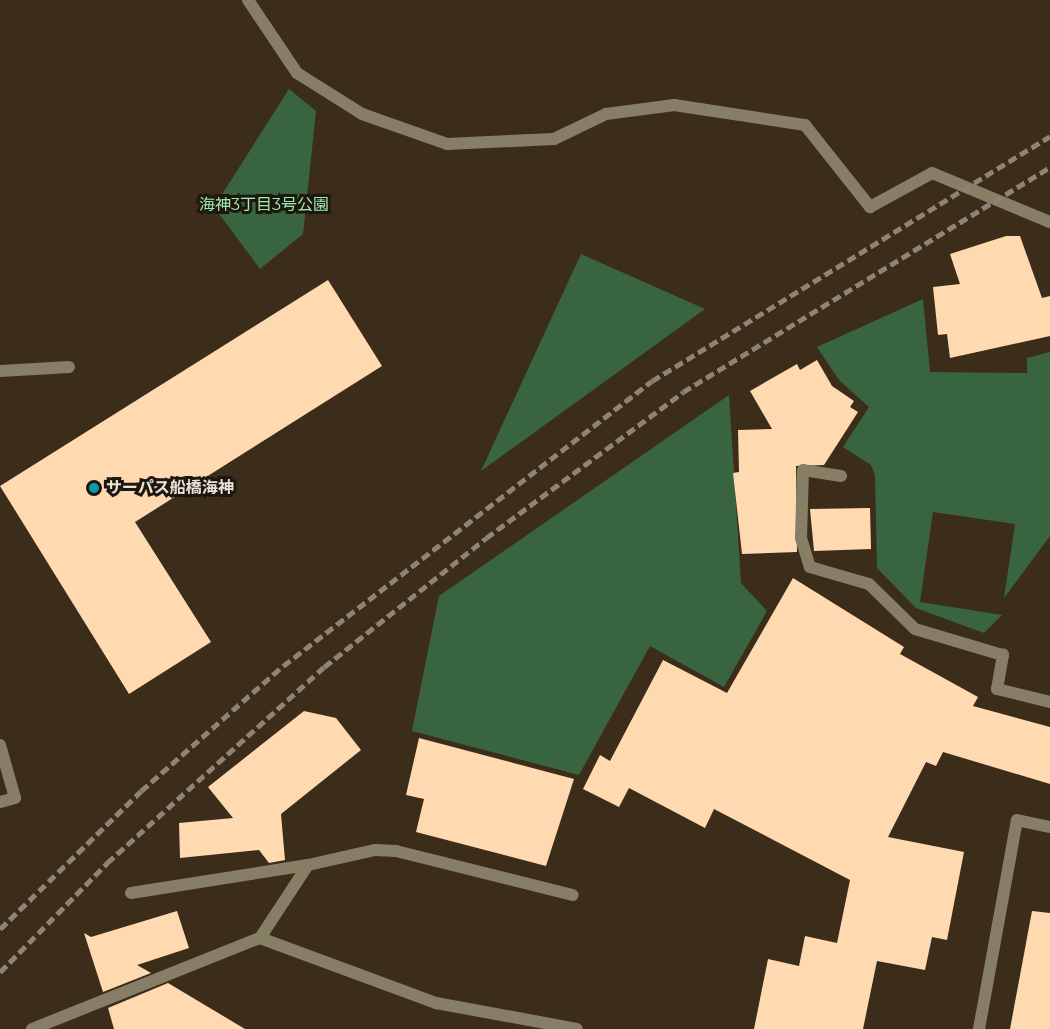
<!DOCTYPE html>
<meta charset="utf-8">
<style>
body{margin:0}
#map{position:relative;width:1050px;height:1029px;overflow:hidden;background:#3c2d1b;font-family:Montserrat,"Noto Sans JP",sans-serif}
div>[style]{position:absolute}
.green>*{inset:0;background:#386540}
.building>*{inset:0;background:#ffd9b0}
.service>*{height:12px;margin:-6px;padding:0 6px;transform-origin:6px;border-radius:6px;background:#877f65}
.minor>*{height:12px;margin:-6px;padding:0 6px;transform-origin:6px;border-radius:6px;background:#877f65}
.rail>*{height:4.5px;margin-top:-2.25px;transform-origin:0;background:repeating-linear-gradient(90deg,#908375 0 9px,transparent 0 13.5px)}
.dots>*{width:16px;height:16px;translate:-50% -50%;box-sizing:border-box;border:3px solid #1e170f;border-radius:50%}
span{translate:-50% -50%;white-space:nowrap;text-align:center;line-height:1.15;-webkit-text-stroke:6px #1e170f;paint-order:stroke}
.park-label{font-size:16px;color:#9eeaab}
.poi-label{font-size:16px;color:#ece2d7;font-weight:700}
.left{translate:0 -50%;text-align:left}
</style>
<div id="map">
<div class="green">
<i style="clip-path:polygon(289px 89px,316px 111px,303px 234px,260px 269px,214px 207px)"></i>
<i style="clip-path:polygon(581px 254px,705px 309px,481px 471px)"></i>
<i style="clip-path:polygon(923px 299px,930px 372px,1027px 373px,1027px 358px,1050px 352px,1050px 536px,1004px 598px,1015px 524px,933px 512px,920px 602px,1002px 615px,984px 633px,916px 608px,877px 568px,875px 475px,871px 465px,843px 447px,869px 407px,839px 380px,817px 347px)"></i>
<i style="clip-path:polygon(729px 395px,741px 583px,767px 611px,724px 687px,650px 646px,579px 775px,412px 731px,439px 596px)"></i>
</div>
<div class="building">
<i style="clip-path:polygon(1006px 236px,1020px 236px,1042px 298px,1050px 296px,1050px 336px,950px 358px,947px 334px,938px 335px,933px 287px,960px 284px,950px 254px)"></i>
<i style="clip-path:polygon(328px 280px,382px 366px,135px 522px,211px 642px,129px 694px,0 486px)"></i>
<i style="clip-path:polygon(817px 360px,832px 386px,854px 401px,850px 407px,858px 412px,824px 465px,796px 466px,797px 552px,742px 554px,733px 473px,739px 472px,738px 430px,772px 429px,750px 391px,797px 364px,800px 370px)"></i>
<i style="clip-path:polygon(870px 508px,871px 549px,814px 551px,810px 509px)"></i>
<i style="clip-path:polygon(793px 578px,904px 647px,900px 654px,978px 697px,973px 706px,1050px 727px,1050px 784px,943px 752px,936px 766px,926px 762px,888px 837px,964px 852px,947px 940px,932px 937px,925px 970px,877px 961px,863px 1029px,754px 1029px,768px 959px,799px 966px,805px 936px,837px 943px,850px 880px,714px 809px,705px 828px,629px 788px,619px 807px,583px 789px,600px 755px,610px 761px,663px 660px,727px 693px)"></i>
<i style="clip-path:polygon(304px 711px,336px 718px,361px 750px,281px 814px,285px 860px,269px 863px,259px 850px,180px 858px,179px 823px,233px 818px,208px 787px)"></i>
<i style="clip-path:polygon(419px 738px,574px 779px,546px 866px,416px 832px,424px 799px,406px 795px)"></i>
<i style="clip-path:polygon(177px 911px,189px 948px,137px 965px,151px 973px,103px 992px,84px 933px,91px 937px)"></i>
<i style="clip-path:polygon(1032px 911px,1050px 913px,1050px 1029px,1010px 1029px)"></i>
<i style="clip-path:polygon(168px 983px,245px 1029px,114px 1029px,108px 1008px)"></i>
</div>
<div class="service">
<i style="left:554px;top:139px;width:58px;rotate:-25.7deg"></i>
<i style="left:606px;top:114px;width:69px;rotate:-7.5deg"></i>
<i style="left:674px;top:105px;width:133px;rotate:8.7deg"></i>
<i style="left:805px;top:125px;width:105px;rotate:51.6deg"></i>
<i style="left:870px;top:207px;width:71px;rotate:-28.7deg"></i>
<i style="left:932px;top:173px;width:128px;rotate:22.6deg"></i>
<i style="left:841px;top:476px;width:38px;rotate:-171deg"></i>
<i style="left:803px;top:470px;width:68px;rotate:91.7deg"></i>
<i style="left:801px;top:538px;width:30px;rotate:73deg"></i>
<i style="left:810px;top:567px;width:61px;rotate:16.1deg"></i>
<i style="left:869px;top:584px;width:64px;rotate:44.4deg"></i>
<i style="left:915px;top:629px;width:92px;rotate:16.5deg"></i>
<i style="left:997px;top:689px;width:55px;rotate:13.8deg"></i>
<i style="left:0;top:745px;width:55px;rotate:74.2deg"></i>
<i style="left:15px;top:798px;width:16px;rotate:165deg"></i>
<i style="left:131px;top:893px;width:179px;rotate:-9deg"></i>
<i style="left:979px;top:1029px;width:212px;rotate:-79.7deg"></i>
<i style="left:1017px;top:820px;width:34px;rotate:12deg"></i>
</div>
<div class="minor">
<i style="left:248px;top:0;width:88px;rotate:56.1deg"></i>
<i style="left:297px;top:73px;width:77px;rotate:32.2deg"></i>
<i style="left:362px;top:114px;width:90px;rotate:19.4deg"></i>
<i style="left:447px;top:144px;width:107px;rotate:-2.7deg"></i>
<i style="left:0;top:371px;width:69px;rotate:-3.3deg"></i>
<i style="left:997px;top:689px;width:35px;rotate:-80deg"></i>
<i style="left:260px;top:938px;width:188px;rotate:20.3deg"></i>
<i style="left:436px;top:1003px;width:143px;rotate:10.4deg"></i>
<i style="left:32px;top:1029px;width:245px;rotate:-21.8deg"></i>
<i style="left:260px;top:938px;width:87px;rotate:-56.7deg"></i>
<i style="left:308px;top:865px;width:69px;rotate:-12.6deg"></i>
<i style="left:375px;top:850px;width:21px;rotate:3deg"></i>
<i style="left:396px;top:851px;width:182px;rotate:14deg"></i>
</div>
<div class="rail">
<i style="left:0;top:929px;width:197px;rotate:-44.4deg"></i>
<i style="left:141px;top:791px;width:189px;rotate:-41.4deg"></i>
<i style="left:283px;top:666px;width:466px;rotate:-37.7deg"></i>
<i style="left:652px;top:381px;width:467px;rotate:-31.6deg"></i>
<i style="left:0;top:972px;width:153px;rotate:-45.5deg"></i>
<i style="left:107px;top:863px;width:292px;rotate:-42.1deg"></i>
<i style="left:324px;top:667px;width:207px;rotate:-38.5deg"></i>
<i style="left:486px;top:538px;width:245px;rotate:-36.5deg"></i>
<i style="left:683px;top:392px;width:430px;rotate:-31.5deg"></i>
</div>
<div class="dots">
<i style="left:94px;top:488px;background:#0f9aa8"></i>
</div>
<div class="park-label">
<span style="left:264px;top:205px">海神3丁目3号公園</span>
</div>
<div class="poi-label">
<span class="left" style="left:106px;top:488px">サーパス船橋海神</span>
</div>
</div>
